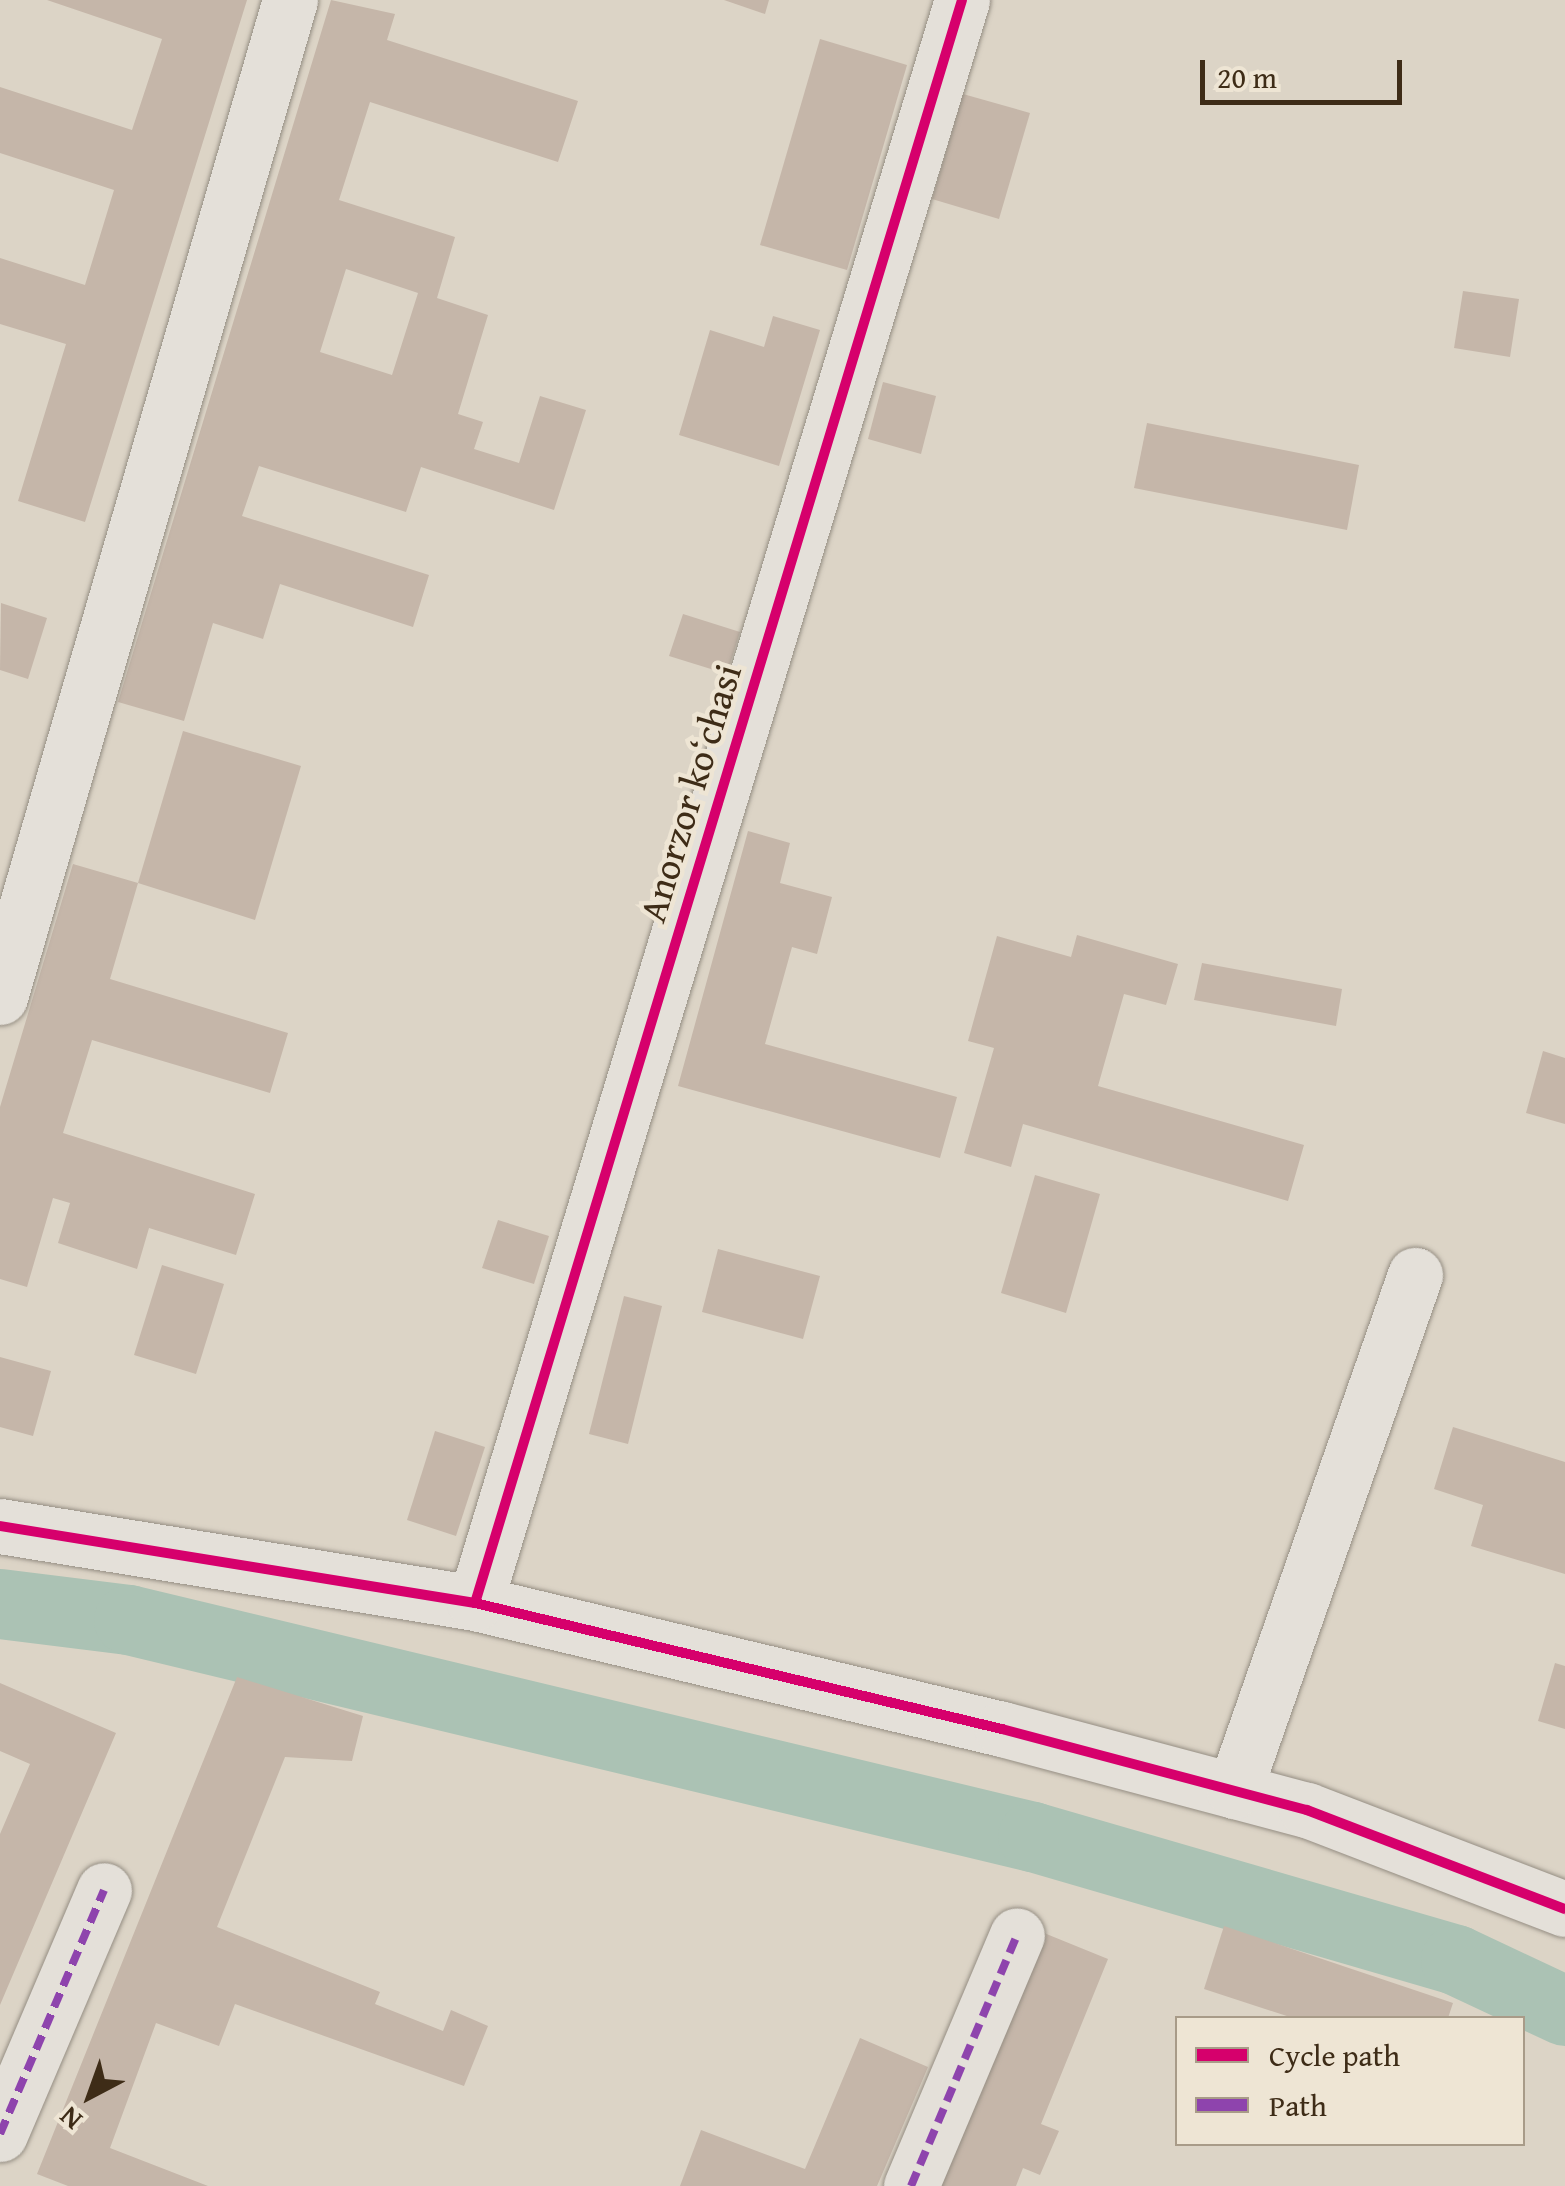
<!DOCTYPE html>
<meta charset="utf-8">
<style>
body{margin:0}
#map{position:relative;width:1565px;height:2186px;overflow:hidden;background:#dcd4c6;font-family:"Gentium Book Plus",serif}
div>[style]{position:absolute}
.canal>*{height:70px;margin:-35px;padding:0 35px;transform-origin:35px;border-radius:35px;background:#abc2b4}
.building>*{inset:0;background:#c5b6a9}
.roads{filter:drop-shadow(0 0 2px #958e83) drop-shadow(0 0 2px #958e83)}
.minor>*{height:55px;margin:-27.5px;padding:0 27.5px;transform-origin:27.5px;border-radius:27.5px;background:#e4e0d9}
.quiet>*{height:8px;margin-top:-4px;transform-origin:0;background:repeating-linear-gradient(90deg,#8e44ad 0 15px,transparent 0 23px)}
.cycleway>*{height:10px;margin:-5px;padding:0 5px;transform-origin:5px;border-radius:5px;background:#d6006c}
span{translate:-50% -50%;white-space:nowrap;text-align:center;line-height:1.15;-webkit-text-stroke:9px #eee5d4;paint-order:stroke}
.street-label{font-size:38px;color:#3e2c17}
.legend{position:absolute;left:1175px;top:2016px;width:350px;height:130px;box-sizing:border-box;background:#eee5d4;border:2px solid #a89b88;margin:0;padding:12px 18px;list-style:none;font-size:30px;color:#3e2c17}
.legend li{display:flex;align-items:center;gap:20px;height:50px}
.legend b{width:50px;border:2px solid #a89b88}
.north{position:absolute;left:40px;top:2046px;width:100px;height:100px;-webkit-text-stroke:8px #eee5d4;paint-order:stroke;rotate:221deg;font-size:28px;font-weight:700;line-height:40px;text-align:center;color:#3e2c17}
.north::after{content:'';display:block;margin:auto;width:35px;height:45px;background:#3e2c17;clip-path:polygon(50% 0,100% 100%,50% 72%,0 100%)}
.scale{position:absolute;left:1200px;top:60px;width:202px;height:45px;box-sizing:border-box;border:5px solid #3e2c17;border-top:0;padding-left:12px;font-size:30px;line-height:35px;white-space:nowrap;color:#3e2c17;-webkit-text-stroke:8px #eee5d4;paint-order:stroke}
</style>
<div id="map">
<div class="canal">
<i style="left:0;top:1604px;width:130px;rotate:7.1deg"></i>
<i style="left:129px;top:1620px;width:930px;rotate:13.5deg"></i>
<i style="left:1033px;top:1837px;width:441px;rotate:16.2deg"></i>
<i style="left:1456px;top:1960px;width:120px;rotate:25.1deg"></i>
</div>
<div class="building">
<i style="clip-path:polygon(47px 0,247px 0,85px 522px,18px 501px,66px 344px,0 324px,0 258px,85px 285px,114px 190px,0 153px,0 87px,132px 130px,162px 39px)"></i>
<i style="clip-path:polygon(evenodd,331px 0,395px 14px,387px 40px,578px 101px,558px 162px,370px 102px,339px 200px,455px 237px,437px 298px,488px 315px,458px 414px,483px 422px,474px 449px,519px 463px,540px 396px,586px 410px,554px 510px,421px 467px,406px 512px,259px 466px,242px 516px,429px 575px,413px 627px,280px 584px,263px 639px,213px 623px,184px 721px,118px 702px,331px 0,346px 269px,418px 293px,392px 375px,320px 352px,346px 269px)"></i>
<i style="clip-path:polygon(724px 0,769px 0,765px 14px)"></i>
<i style="clip-path:polygon(820px 39px,907px 65px,847px 270px,760px 245px)"></i>
<i style="clip-path:polygon(963px 94px,1030px 113px,999px 219px,932px 199px)"></i>
<i style="clip-path:polygon(1463px 291px,1519px 299px,1510px 357px,1454px 348px)"></i>
<i style="clip-path:polygon(773px 316px,820px 330px,779px 466px,679px 435px,710px 330px,764px 347px)"></i>
<i style="clip-path:polygon(883px 382px,936px 396px,921px 454px,868px 439px)"></i>
<i style="clip-path:polygon(1147px 423px,1359px 465px,1347px 530px,1134px 488px)"></i>
<i style="clip-path:polygon(1px 603px,47px 618px,28px 679px,0 670px)"></i>
<i style="clip-path:polygon(683px 614px,740px 632px,727px 674px,669px 656px)"></i>
<i style="clip-path:polygon(183px 731px,301px 766px,255px 920px,138px 883px)"></i>
<i style="clip-path:polygon(748px 831px,790px 843px,780px 883px,832px 897px,817px 954px,792px 947px,765px 1044px,957px 1097px,940px 1158px,678px 1086px)"></i>
<i style="clip-path:polygon(73px 864px,138px 883px,110px 979px,288px 1033px,270px 1093px,92px 1040px,63px 1133px,255px 1194px,236px 1255px,149px 1228px,137px 1269px,58px 1243px,70px 1203px,53px 1198px,27px 1287px,0 1279px,0 1107px)"></i>
<i style="clip-path:polygon(1077px 935px,1178px 964px,1166px 1005px,1124px 994px,1098px 1086px,1304px 1145px,1288px 1201px,1023px 1124px,1011px 1167px,964px 1153px,994px 1048px,968px 1041px,997px 936px,1071px 957px)"></i>
<i style="clip-path:polygon(1202px 963px,1342px 989px,1336px 1026px,1194px 1000px)"></i>
<i style="clip-path:polygon(1543px 1051px,1565px 1058px,1565px 1124px,1526px 1113px)"></i>
<i style="clip-path:polygon(1035px 1175px,1100px 1194px,1066px 1313px,1001px 1293px)"></i>
<i style="clip-path:polygon(498px 1220px,549px 1236px,534px 1284px,482px 1268px)"></i>
<i style="clip-path:polygon(718px 1249px,820px 1276px,803px 1339px,702px 1312px)"></i>
<i style="clip-path:polygon(162px 1265px,224px 1284px,196px 1374px,134px 1355px)"></i>
<i style="clip-path:polygon(624px 1296px,662px 1306px,628px 1444px,589px 1434px)"></i>
<i style="clip-path:polygon(0 1357px,51px 1371px,33px 1436px,0 1427px)"></i>
<i style="clip-path:polygon(1453px 1427px,1565px 1462px,1565px 1574px,1471px 1546px,1483px 1505px,1434px 1489px)"></i>
<i style="clip-path:polygon(435px 1431px,485px 1447px,456px 1536px,407px 1520px)"></i>
<i style="clip-path:polygon(1555px 1663px,1565px 1666px,1565px 1729px,1538px 1721px)"></i>
<i style="clip-path:polygon(237px 1677px,363px 1716px,352px 1761px,285px 1757px,217px 1927px,380px 1992px,375px 2004px,443px 2031px,451px 2010px,488px 2026px,464px 2086px,235px 2004px,219px 2046px,156px 2023px,110px 2148px,208px 2186px,68px 2186px,37px 2174px)"></i>
<i style="clip-path:polygon(0 1683px,116px 1733px,0 2005px,0 1834px,30px 1764px,0 1751px)"></i>
<i style="clip-path:polygon(1224px 1926px,1453px 2003px,1448px 2018px,1293px 2018px,1204px 1989px)"></i>
<i style="clip-path:polygon(1044px 1933px,1108px 1959px,1041px 2124px,1059px 2131px,1040px 2175px,1023px 2168px,1016px 2186px,940px 2186px)"></i>
<i style="clip-path:polygon(860px 2038px,928px 2067px,877px 2186px,680px 2186px,701px 2130px,805px 2169px)"></i>
</div>
<div class="roads">
<div class="minor">
<i style="left:0;top:997px;width:1038px;rotate:-73.78deg"></i>
<i style="left:0;top:1526px;width:481px;rotate:9.2deg"></i>
<i style="left:475px;top:1603px;width:542px;rotate:13.45deg"></i>
<i style="left:1002px;top:1729px;width:316px;rotate:14.9deg"></i>
<i style="left:1307px;top:1810px;width:276px;rotate:21deg"></i>
<i style="left:475px;top:1603px;width:1675px;rotate:-73.1deg"></i>
<i style="left:1234px;top:1791px;width:547px;rotate:-70.67deg"></i>
<i style="left:0;top:2134px;width:265px;rotate:-66.9deg"></i>
<i style="left:911px;top:2186px;width:272px;rotate:-67.1deg"></i>
</div>
</div>
<div class="quiet">
<i style="left:0;top:2134px;width:265px;rotate:-66.9deg"></i>
<i style="left:911px;top:2186px;width:272px;rotate:-67.1deg"></i>
</div>
<div class="cycleway">
<i style="left:0;top:1526px;width:481px;rotate:9.2deg"></i>
<i style="left:475px;top:1603px;width:542px;rotate:13.45deg"></i>
<i style="left:1002px;top:1729px;width:316px;rotate:14.9deg"></i>
<i style="left:1307px;top:1810px;width:276px;rotate:21deg"></i>
<i style="left:475px;top:1603px;width:1675px;rotate:-73.1deg"></i>
</div>
<div class="street-label">
<span style="left:690px;top:793px;rotate:-73deg">Anorzor koʻchasi</span>
</div>
<ul class="legend">
<li><b style="height:12px;background:#d6006c"></b>Cycle path</li>
<li><b style="height:12px;background:#8e44ad"></b>Path</li>
</ul>
<div class="north">N</div>
<div class="scale">20 m</div>
</div>
